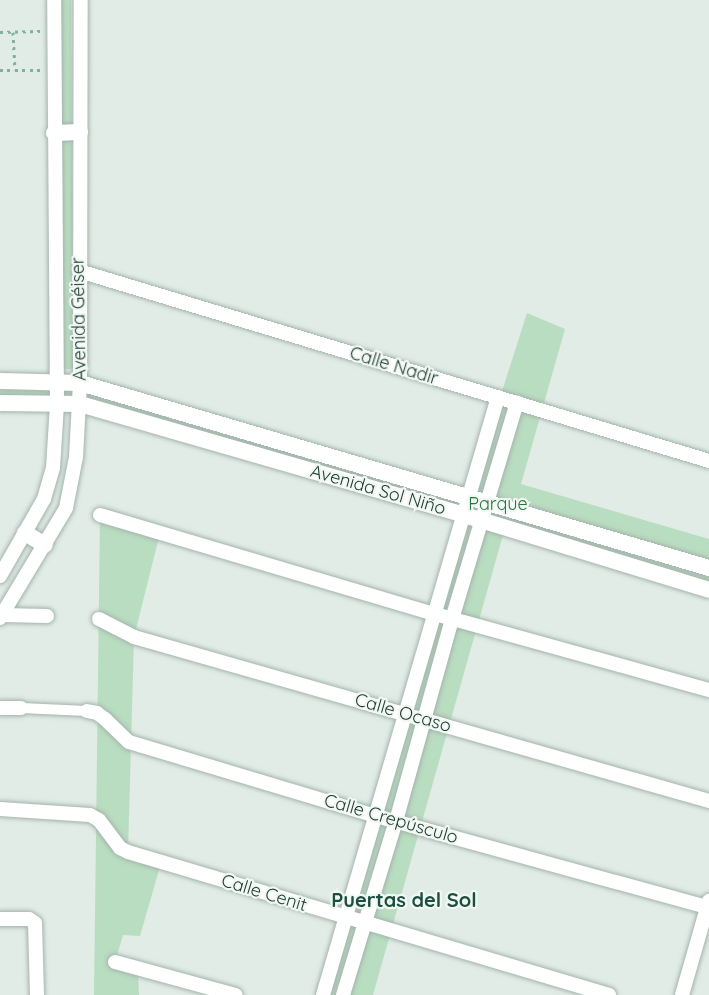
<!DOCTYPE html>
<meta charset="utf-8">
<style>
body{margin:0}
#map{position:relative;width:709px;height:995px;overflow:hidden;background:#e1ece6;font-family:Quicksand,sans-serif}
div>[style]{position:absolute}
.green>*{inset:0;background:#b9ddc0}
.path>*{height:3px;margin-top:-1.5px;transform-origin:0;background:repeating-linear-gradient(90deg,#80b09e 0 3px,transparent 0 7.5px)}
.roads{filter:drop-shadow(0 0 2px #a4b4ad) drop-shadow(0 0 2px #a4b4ad)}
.pedestrian>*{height:10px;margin:-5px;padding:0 5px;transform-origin:5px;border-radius:5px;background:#fff}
.minor>*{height:14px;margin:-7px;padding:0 7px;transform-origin:7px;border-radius:7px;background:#fff}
.tertiary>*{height:16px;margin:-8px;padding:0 8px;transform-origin:8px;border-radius:8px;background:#fff}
span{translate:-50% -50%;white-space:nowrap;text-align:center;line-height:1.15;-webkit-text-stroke:4.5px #f1f8f4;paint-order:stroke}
.street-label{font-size:18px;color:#213d33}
.park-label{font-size:18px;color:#2a7442}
.neighbourhood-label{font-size:20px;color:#1c4f3f;font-weight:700}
</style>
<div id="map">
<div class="green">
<i style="clip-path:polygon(61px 0,71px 0,73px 369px,61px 369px)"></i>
<i style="clip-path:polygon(527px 313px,565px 329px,521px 484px,709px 539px,709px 591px,503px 535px,373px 995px,321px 995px,464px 515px,80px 404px,0 404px,0 381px,86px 384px,467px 501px)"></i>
<i style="clip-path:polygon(100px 515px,160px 533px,134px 637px,128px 852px,161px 863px,140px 936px,123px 935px,115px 962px,138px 968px,139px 995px,94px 995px)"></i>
</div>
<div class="path">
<i style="left:0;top:32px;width:40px;rotate:-1.4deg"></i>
<i style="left:13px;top:32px;width:38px;rotate:87deg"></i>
<i style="left:0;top:70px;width:40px"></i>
</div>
<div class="roads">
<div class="pedestrian">
<i style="left:21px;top:708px;width:66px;rotate:2.6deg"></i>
</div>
<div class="minor">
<i style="left:79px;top:271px;width:658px;rotate:16.78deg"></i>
<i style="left:100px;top:515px;width:349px;rotate:16.5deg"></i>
<i style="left:435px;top:614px;width:284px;rotate:15.5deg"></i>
<i style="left:0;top:576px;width:89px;rotate:-60.3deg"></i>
<i style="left:44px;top:499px;width:32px;rotate:-74deg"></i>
<i style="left:53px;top:468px;width:64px;rotate:-86.4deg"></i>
<i style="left:57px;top:404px;width:404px;rotate:-90.4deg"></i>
<i style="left:2px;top:615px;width:45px;rotate:1.3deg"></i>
<i style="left:0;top:618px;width:128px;rotate:-59deg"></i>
<i style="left:66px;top:508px;width:52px;rotate:-78.9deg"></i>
<i style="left:76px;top:457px;width:74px;rotate:-86.9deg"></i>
<i style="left:80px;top:383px;width:383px;rotate:-89.9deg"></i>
<i style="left:99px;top:619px;width:39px;rotate:27deg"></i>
<i style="left:134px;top:637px;width:598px;rotate:15.92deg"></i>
<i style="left:0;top:708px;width:21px"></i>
<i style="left:87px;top:711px;width:10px;rotate:11deg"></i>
<i style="left:97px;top:713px;width:10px;rotate:37deg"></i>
<i style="left:105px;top:719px;width:33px;rotate:44deg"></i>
<i style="left:129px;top:742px;width:258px;rotate:16.7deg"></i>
<i style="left:376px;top:816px;width:343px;rotate:15.4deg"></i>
<i style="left:0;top:809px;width:90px;rotate:3.8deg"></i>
<i style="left:90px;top:815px;width:10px;rotate:29deg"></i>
<i style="left:99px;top:820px;width:35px;rotate:53deg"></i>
<i style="left:120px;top:848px;width:9px;rotate:27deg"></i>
<i style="left:128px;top:852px;width:502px;rotate:16.56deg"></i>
<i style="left:0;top:919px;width:29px"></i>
<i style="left:29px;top:919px;width:7px;rotate:34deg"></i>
<i style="left:35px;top:923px;width:72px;rotate:88.4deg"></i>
<i style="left:115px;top:962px;width:125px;rotate:15.3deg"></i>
<i style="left:323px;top:995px;width:623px;rotate:-73.69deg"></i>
<i style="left:343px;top:995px;width:182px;rotate:-73.1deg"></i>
<i style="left:396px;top:821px;width:210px;rotate:-74.5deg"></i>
<i style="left:452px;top:619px;width:226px;rotate:-73.3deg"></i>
<i style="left:682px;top:995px;width:98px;rotate:-74deg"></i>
</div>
<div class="tertiary">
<i style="left:54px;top:133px;width:26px;rotate:-2deg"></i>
<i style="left:0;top:381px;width:80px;rotate:1.4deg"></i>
<i style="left:80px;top:383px;width:656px;rotate:16.39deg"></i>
<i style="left:0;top:403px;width:80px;rotate:0.7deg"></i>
<i style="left:80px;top:404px;width:400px;rotate:16.1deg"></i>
<i style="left:464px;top:515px;width:256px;rotate:17deg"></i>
<i style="left:25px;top:533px;width:23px;rotate:31deg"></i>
</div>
</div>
<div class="street-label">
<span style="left:79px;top:319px;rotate:-91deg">Avenida Géiser</span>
<span style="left:394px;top:366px;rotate:17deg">Calle Nadir</span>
<span style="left:378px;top:490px;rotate:16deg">Avenida Sol Niño</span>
<span style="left:403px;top:713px;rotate:16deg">Calle Ocaso</span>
<span style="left:391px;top:819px;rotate:16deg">Calle Crepúsculo</span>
<span style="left:264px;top:893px;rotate:17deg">Calle Cenit</span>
</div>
<div class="park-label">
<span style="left:498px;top:504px">Parque</span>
</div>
<div class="neighbourhood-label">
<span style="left:404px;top:899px">Puertas del Sol</span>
</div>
</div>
